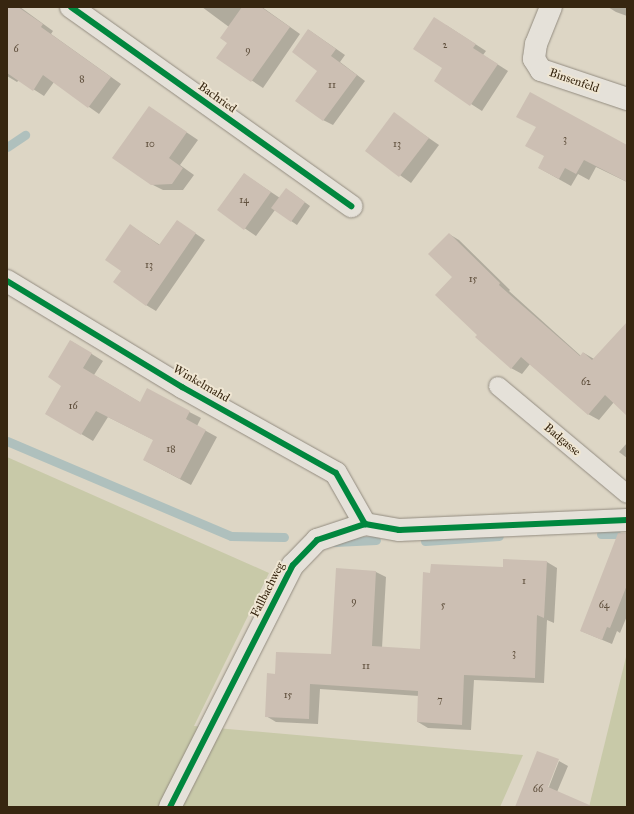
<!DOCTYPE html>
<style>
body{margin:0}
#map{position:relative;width:634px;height:814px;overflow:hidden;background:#ddd6c5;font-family:"IM FELL Great Primer",serif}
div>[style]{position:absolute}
.green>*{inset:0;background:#c8c9a8}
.shadow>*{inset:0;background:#0003}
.stream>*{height:9px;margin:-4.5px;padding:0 4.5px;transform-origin:4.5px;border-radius:4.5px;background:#afc0bd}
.building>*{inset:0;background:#ccbfb3}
.roads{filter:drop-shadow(0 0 1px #938c80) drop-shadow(0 0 1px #938c80)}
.service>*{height:18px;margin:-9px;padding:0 9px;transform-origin:9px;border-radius:9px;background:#e5e1d9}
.minor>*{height:22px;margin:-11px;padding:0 11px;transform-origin:11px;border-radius:11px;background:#e5e1d9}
.cycleway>*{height:6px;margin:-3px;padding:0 3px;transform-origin:3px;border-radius:3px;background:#00873e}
span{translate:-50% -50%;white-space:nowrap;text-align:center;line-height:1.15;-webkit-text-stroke:4px #efe6d3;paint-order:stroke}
.number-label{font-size:10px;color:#5d4d3a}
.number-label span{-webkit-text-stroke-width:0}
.street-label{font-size:12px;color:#372610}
.frame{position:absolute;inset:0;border:8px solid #372610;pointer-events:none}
</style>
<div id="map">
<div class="green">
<i style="clip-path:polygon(7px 457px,269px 573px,194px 726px,523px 755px,500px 807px,7px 807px)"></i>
<i style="clip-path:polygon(627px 653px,627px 807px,589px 807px)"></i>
</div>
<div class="shadow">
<i style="clip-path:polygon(7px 7px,20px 7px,53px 31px,51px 34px,121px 84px,99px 114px,54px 82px,44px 96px,19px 80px,17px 82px,7px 76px)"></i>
<i style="clip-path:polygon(202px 7px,262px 7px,300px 34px,263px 88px,218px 58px,228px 43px,229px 27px)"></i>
<i style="clip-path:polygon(608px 7px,627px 7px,627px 16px,616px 12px)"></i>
<i style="clip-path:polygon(446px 25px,486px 51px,483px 55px,508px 71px,482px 111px,435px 81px,443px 68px)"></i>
<i style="clip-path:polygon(309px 30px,345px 55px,340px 62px,365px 81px,333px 125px,323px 120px,319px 71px)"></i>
<i style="clip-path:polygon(149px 107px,198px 140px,180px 165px,194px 175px,183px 190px,163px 190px,151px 184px)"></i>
<i style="clip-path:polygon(394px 114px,439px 145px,411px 183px,366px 151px)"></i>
<i style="clip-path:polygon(627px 146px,627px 182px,596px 167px,589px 180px,578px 174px,571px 186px,539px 168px)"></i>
<i style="clip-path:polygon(244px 174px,280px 198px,291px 192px,310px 206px,297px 225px,275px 210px,256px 236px,218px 210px)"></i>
<i style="clip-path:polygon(177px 221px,205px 240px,156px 311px,146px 305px,130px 225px,160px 245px)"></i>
<i style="clip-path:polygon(449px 234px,459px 240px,510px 290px,509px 291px,581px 356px,584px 353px,594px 359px,627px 324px,627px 415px,614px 402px,599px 420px,588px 414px,530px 364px,522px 374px,511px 368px,478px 335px,453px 277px)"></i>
<i style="clip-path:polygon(71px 341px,103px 361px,94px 375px,141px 403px,147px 390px,201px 418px,197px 426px,217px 437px,191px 485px,144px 460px,154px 440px,108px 417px,93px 441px,46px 413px,63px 385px)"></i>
<i style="clip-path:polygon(627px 443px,627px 458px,619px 452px)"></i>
<i style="clip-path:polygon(627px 559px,627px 616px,620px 633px,617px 631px,612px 644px,581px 631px)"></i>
<i style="clip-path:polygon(547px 562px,557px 568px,554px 623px,547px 620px,544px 683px,474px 680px,471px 730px,428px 728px,418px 722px,419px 696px,320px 689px,318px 724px,276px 722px,266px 716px,276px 675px,332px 655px,337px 570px,376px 572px,386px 577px,382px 648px,421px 650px,504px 568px)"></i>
<i style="clip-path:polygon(559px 761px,568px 766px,557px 792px,567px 807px,516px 807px,545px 791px,547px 792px)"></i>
</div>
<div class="stream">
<i style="left:7px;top:147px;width:22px;rotate:-34deg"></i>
<i style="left:7px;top:441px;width:243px;rotate:23deg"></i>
<i style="left:231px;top:536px;width:53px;rotate:1.1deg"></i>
<i style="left:601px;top:534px;width:15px"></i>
<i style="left:425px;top:541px;width:74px;rotate:-3.9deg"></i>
<i style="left:335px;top:542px;width:41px;rotate:-2.8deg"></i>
</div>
<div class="building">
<i style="clip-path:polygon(7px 7px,18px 7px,43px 24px,41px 27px,111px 77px,88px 108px,43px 75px,33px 91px,7px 73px)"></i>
<i style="clip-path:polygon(242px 7px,261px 7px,290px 27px,251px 82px,216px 58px,227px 43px,220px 38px)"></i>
<i style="clip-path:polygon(434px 17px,476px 44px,473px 48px,498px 64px,470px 106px,434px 81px,442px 68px,413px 49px)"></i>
<i style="clip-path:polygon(308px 29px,336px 49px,331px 56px,357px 75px,323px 121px,295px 101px,317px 71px,292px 52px)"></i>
<i style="clip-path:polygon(530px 92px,627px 145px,627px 182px,584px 160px,576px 174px,565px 168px,559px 179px,538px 168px,544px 156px,525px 146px,536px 127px,516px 117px)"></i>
<i style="clip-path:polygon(149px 106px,187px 132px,169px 158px,183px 168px,172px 184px,151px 185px,112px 158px)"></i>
<i style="clip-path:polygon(394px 112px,429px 138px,399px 177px,365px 151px)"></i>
<i style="clip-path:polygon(244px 173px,271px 192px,244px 230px,217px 210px)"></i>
<i style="clip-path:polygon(286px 188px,305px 202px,291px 222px,271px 208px)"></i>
<i style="clip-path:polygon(177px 220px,196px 233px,146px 306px,113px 282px,121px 271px,105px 260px,130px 224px,159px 245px)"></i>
<i style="clip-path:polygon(449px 233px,500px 283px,499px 285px,580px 356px,583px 352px,592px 360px,627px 322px,627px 416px,605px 395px,588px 415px,521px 357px,511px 369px,475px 337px,477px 335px,435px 295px,452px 277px,428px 254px)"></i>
<i style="clip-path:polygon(70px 340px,92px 353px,83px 368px,140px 402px,147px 388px,190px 411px,186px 419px,206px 430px,180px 479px,143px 460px,153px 440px,96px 411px,81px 435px,45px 414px,61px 386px,48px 377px)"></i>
<i style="clip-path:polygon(618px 533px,627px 533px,627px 585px,610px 628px,607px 627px,602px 640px,580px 631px)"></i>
<i style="clip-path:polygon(503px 559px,547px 561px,544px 618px,537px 615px,535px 678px,464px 675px,462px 725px,417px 722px,418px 691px,310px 684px,309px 719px,265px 717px,267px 673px,275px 674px,276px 652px,331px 654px,336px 568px,376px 571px,372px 646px,420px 649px,423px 572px,430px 573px,431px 564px,503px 567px)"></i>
<i style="clip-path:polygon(537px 751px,559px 759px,548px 787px,594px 807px,515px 807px)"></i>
</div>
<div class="roads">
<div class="service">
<i style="left:498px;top:386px;width:168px;rotate:39.9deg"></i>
</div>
<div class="minor">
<i style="left:71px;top:7px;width:344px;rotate:35.4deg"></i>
<i style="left:551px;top:7px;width:40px;rotate:112deg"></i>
<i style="left:536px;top:44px;width:15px;rotate:98deg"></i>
<i style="left:534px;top:59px;width:13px;rotate:58deg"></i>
<i style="left:541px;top:70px;width:91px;rotate:18.6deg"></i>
<i style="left:7px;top:281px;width:205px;rotate:31.2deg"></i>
<i style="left:182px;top:387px;width:176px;rotate:29.2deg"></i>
<i style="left:336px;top:473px;width:59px;rotate:60.4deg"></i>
<i style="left:170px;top:807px;width:271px;rotate:-63.1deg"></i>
<i style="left:293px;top:565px;width:35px;rotate:-46deg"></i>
<i style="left:317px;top:540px;width:51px;rotate:-18.4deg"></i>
<i style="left:365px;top:524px;width:35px;rotate:10deg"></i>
<i style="left:399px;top:530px;width:228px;rotate:-2.5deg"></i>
</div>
</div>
<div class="cycleway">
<i style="left:71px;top:7px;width:344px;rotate:35.4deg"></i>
<i style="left:7px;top:281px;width:205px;rotate:31.2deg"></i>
<i style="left:182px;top:387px;width:176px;rotate:29.2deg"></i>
<i style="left:336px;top:473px;width:59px;rotate:60.4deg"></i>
<i style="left:170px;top:807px;width:271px;rotate:-63.1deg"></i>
<i style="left:293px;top:565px;width:35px;rotate:-46deg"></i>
<i style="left:317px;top:540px;width:51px;rotate:-18.4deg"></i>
<i style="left:365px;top:524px;width:35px;rotate:10deg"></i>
<i style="left:399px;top:530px;width:228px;rotate:-2.5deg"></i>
</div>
<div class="number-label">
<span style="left:445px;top:46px">2</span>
<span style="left:16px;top:50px">6</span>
<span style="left:248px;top:51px">9</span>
<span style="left:82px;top:80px">8</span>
<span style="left:332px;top:86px">11</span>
<span style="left:565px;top:140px">3</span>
<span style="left:150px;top:145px">10</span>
<span style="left:397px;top:145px">13</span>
<span style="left:244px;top:201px">14</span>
<span style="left:149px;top:266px">13</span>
<span style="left:473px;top:280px">15</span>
<span style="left:586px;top:383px">62</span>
<span style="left:73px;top:407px">16</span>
<span style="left:171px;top:450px">18</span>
<span style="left:524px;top:582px">1</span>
<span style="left:354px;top:602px">9</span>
<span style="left:443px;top:606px">5</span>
<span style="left:604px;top:606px">64</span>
<span style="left:514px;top:654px">3</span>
<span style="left:366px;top:667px">11</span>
<span style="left:288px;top:696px">15</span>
<span style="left:440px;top:701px">7</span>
<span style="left:538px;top:790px">66</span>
</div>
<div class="street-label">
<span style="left:574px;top:81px;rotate:19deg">Binsenfeld</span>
<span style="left:217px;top:98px;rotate:35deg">Bachried</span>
<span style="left:201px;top:384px;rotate:30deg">Winkelmahd</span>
<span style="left:562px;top:440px;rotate:40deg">Badgasse</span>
<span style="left:268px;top:590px;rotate:-63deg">Fallbachweg</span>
</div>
<div class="frame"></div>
</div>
